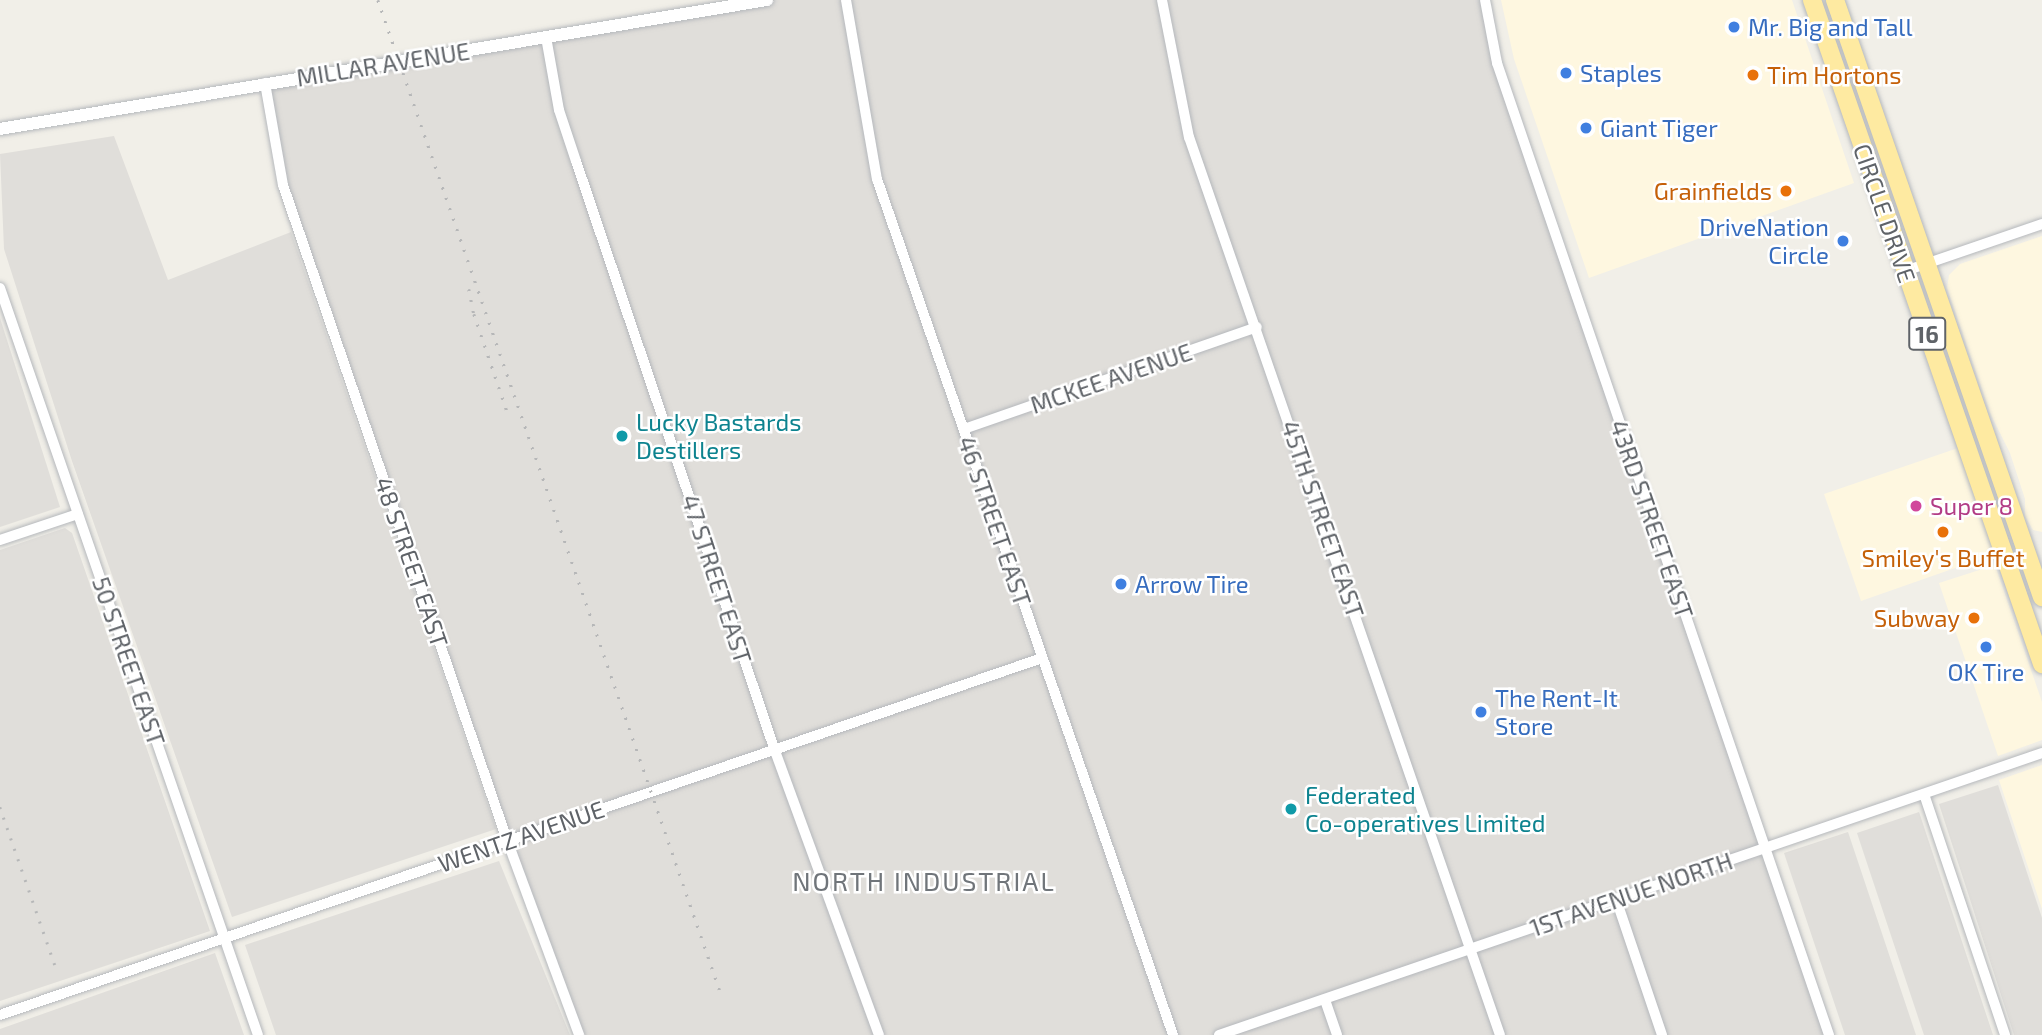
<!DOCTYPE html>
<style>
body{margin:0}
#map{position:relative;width:2042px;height:1035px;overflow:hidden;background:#f1efe8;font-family:"Exo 2",sans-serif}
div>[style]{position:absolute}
.commercial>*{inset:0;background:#fef7e0}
.industrial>*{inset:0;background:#e0deda}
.roads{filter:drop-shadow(0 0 2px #b5b8bc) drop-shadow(0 0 2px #b5b8bc)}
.minor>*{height:10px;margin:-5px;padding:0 5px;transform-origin:5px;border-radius:5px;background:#fff}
.tertiary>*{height:12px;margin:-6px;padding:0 6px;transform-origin:6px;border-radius:6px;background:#fff}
.trunk>*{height:18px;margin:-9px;padding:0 9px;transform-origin:9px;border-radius:9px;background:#feeaa1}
.rail>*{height:2.5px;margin-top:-1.25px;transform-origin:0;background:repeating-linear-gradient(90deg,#b6b7b8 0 2px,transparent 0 11px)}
.dots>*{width:19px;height:19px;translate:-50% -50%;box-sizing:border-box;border:4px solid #fff;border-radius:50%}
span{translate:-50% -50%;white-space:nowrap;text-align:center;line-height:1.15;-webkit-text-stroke:5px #fff;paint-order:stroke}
.shield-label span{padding:2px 5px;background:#fff;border:2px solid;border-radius:5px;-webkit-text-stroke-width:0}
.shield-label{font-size:23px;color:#5f6368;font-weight:700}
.shop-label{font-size:24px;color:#366cbe}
.left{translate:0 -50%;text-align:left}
.right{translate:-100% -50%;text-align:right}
.street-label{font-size:24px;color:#5f6368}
.food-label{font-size:24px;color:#c56008}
.culture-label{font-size:24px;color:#0d838f}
.hotel-label{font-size:24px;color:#b23c85}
.neighbourhood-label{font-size:26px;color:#70757a;letter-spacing:2px}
</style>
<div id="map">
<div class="commercial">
<i style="clip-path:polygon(1501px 0,1792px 0,1854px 183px,1589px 278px,1514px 59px)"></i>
<i style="clip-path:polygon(2042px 236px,2042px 532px,2033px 530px,2025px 516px,2025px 499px,2010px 453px,1991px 415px,1947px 288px,1949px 275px,1960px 264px)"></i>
<i style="clip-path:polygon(1958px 448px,1995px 554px,1861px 601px,1824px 494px)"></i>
<i style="clip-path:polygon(1995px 565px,2042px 702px,2042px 740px,1998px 756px,1939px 583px)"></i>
<i style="clip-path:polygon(2042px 765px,2042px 909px,1999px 780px)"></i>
</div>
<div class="industrial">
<i style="clip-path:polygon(767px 0,1485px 0,1495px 55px,1829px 1035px,579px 1035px,283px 185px,265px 83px)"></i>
<i style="clip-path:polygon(114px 136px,168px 280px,291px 232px,496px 829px,232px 917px,72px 461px,4px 249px,0 154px)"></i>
<i style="clip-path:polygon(0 318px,60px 507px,0 527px)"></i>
<i style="clip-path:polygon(65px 528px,72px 533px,210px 931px,0 1001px,0 550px)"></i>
<i style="clip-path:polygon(1998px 785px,2042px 918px,2042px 1035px,2014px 1035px,1939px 804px)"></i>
<i style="clip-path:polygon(1919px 812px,1993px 1035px,1924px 1035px,1857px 833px)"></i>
<i style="clip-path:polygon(1848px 832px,1916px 1035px,1845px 1035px,1784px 853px)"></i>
<i style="clip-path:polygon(499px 861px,570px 1035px,276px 1035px,245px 945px)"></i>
<i style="clip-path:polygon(215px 953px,244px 1035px,0 1035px,0 1029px)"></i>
</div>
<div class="roads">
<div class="minor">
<i style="left:846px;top:0;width:182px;rotate:80.2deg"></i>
<i style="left:877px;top:179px;width:906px;rotate:70.92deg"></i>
<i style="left:1162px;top:0;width:140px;rotate:78.9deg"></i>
<i style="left:1189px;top:137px;width:950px;rotate:70.9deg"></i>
<i style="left:1485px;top:0;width:64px;rotate:79.2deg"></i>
<i style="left:1497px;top:63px;width:1027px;rotate:71.14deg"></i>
<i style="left:546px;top:37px;width:74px;rotate:79.9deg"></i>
<i style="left:559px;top:110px;width:54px;rotate:71.6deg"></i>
<i style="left:576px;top:161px;width:623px;rotate:71.36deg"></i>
<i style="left:775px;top:751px;width:302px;rotate:69.9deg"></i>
<i style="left:265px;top:83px;width:104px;rotate:80deg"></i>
<i style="left:283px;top:185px;width:692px;rotate:71.12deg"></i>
<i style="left:507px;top:840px;width:208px;rotate:69.7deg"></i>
<i style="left:1905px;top:271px;width:145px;rotate:-18.9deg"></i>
<i style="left:0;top:288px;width:790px;rotate:70.95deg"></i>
<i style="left:964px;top:429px;width:310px;rotate:-19.2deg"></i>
<i style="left:0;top:540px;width:82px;rotate:-18.4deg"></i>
<i style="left:1924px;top:794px;width:254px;rotate:71.4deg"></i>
<i style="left:1616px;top:899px;width:144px;rotate:71.3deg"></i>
<i style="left:1325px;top:1000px;width:37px;rotate:71deg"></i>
<i style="left:0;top:1015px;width:1101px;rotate:-18.91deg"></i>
<i style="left:1219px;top:1035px;width:870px;rotate:-18.91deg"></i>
</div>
<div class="tertiary">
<i style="left:0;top:129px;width:778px;rotate:-9.55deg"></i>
</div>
<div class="trunk">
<i style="left:1812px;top:0;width:703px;rotate:70.89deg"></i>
<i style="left:1835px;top:0;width:632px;rotate:70.88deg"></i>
</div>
</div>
<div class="rail">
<i style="left:378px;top:0;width:1048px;rotate:70.96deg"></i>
<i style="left:469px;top:289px;width:25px;rotate:79deg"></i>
<i style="left:474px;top:314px;width:106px;rotate:71.2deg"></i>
<i style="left:0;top:807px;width:174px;rotate:70.8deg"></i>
</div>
<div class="dots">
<i style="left:1734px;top:27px;background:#3f7fe0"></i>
<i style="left:1566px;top:73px;background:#3f7fe0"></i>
<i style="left:1753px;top:75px;background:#e8710a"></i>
<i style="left:1586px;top:128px;background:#3f7fe0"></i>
<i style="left:1786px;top:191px;background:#e8710a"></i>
<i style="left:1843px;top:241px;background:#3f7fe0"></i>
<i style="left:622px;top:436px;background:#0f9aa8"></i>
<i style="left:1916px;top:506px;background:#d1479c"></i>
<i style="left:1943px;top:532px;background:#e8710a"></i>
<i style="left:1121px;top:584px;background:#3f7fe0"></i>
<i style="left:1974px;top:618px;background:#e8710a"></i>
<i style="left:1986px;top:647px;background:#3f7fe0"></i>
<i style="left:1481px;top:712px;background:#3f7fe0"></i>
<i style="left:1291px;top:809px;background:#0f9aa8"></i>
</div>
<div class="shield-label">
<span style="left:1927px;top:334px">16</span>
</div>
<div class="shop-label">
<span class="left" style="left:1748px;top:27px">Mr. Big and Tall</span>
<span class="left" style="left:1580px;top:73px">Staples</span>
<span class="left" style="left:1600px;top:128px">Giant Tiger</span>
<span class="right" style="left:1829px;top:241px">DriveNation<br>Circle</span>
<span class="left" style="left:1135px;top:584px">Arrow Tire</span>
<span style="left:1986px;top:672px">OK Tire</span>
<span class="left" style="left:1495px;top:712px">The Rent-It<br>Store</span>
</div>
<div class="street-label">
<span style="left:383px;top:64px;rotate:-9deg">MILLAR AVENUE</span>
<span style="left:1885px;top:213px;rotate:71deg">CIRCLE DRIVE</span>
<span style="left:1111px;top:378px;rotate:-19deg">MCKEE AVENUE</span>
<span style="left:1323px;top:519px;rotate:71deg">45TH STREET EAST</span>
<span style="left:1652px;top:519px;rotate:71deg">43RD STREET EAST</span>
<span style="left:995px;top:521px;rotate:71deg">46 STREET EAST</span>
<span style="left:412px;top:562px;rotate:71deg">48 STREET EAST</span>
<span style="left:717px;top:579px;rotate:72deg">47 STREET EAST</span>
<span style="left:129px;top:661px;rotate:71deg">50 STREET EAST</span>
<span style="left:521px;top:836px;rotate:-19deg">WENTZ AVENUE</span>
<span style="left:1631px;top:894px;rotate:-19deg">1ST AVENUE NORTH</span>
</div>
<div class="food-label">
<span class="left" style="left:1767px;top:75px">Tim Hortons</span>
<span class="right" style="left:1772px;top:191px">Grainfields</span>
<span style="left:1943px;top:558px">Smiley's Buffet</span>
<span class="right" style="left:1960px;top:618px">Subway</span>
</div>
<div class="culture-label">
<span class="left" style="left:636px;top:436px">Lucky Bastards<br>Destillers</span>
<span class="left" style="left:1305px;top:809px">Federated<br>Co-operatives Limited</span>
</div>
<div class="hotel-label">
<span class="left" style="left:1930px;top:506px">Super 8</span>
</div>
<div class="neighbourhood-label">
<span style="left:924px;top:881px">NORTH INDUSTRIAL</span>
</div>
</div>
